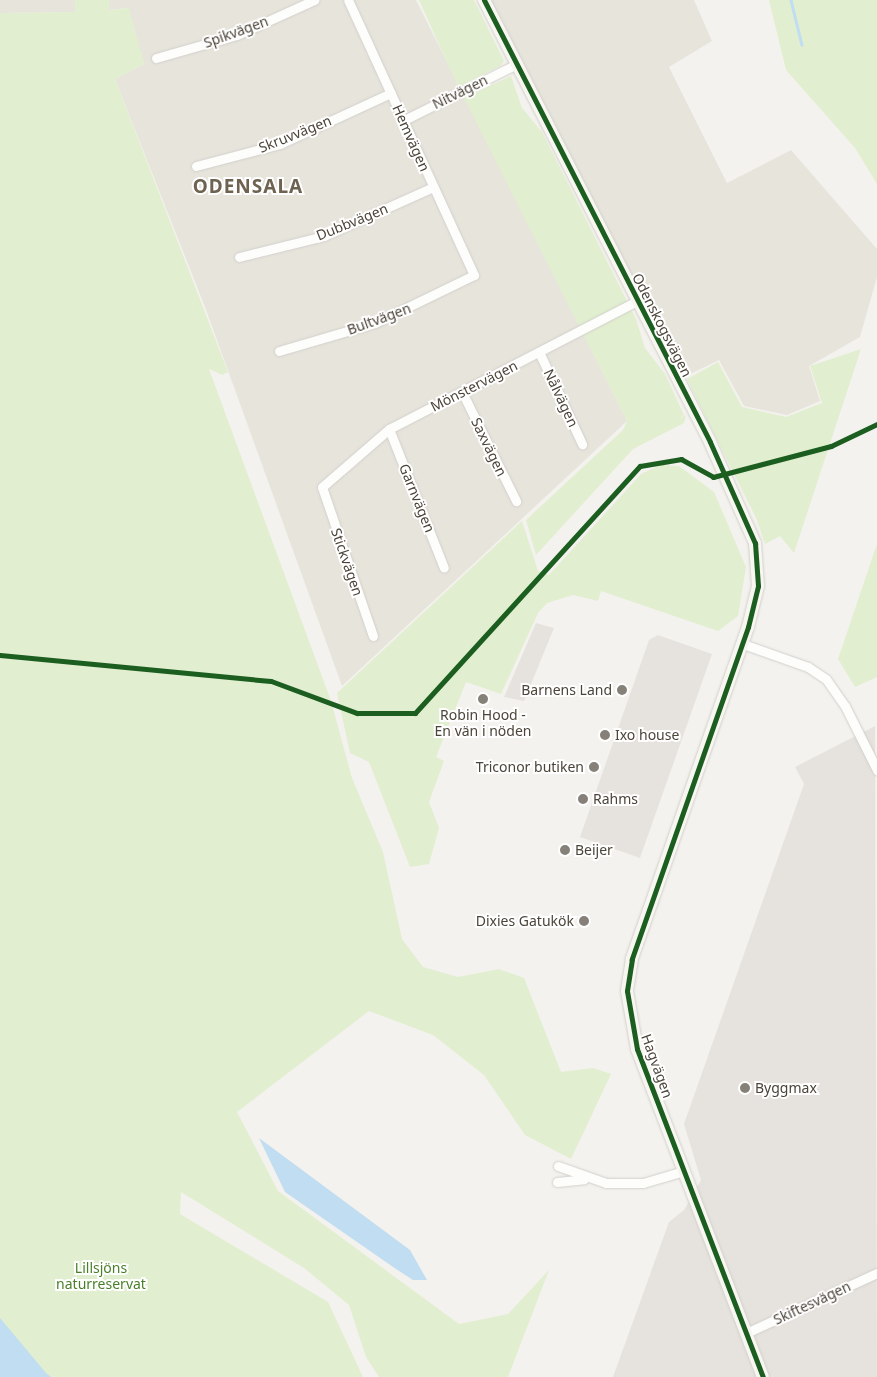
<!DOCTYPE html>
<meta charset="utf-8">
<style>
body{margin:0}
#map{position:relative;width:877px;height:1377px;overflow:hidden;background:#f4f2ee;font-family:"Noto Sans",sans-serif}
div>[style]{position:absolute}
.residential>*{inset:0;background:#e7e4dc}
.industrial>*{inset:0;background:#e6e2de}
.green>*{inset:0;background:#e1eecf}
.parking>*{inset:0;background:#e6e3df}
.water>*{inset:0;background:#c0ddf1}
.stream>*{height:2.5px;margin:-1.25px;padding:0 1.25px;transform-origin:1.25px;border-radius:1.25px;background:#c0ddf1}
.roads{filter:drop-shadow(0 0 1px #d2d0cb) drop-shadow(0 0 1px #d2d0cb)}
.street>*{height:9px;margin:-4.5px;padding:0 4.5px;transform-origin:4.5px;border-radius:4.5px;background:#fdfdfc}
.secondary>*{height:12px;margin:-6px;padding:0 6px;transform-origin:6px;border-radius:6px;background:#f7f6f1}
.cycleway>*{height:5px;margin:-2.5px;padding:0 2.5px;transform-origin:2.5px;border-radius:2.5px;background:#1b5e20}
.dots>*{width:14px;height:14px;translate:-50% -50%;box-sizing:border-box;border:2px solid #fff;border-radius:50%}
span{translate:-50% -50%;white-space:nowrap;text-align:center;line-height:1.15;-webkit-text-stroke:4px #fff;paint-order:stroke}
.street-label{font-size:14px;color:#4b4439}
.poi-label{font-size:14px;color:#4b4439}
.right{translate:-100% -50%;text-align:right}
.left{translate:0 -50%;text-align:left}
.park-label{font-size:14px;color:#4a7f2a}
.district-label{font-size:19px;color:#6e6250;font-weight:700;letter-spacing:1px}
</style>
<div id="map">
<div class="residential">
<i style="clip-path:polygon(0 0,75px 0,75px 12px,0 13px)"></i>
<i style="clip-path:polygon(109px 0,416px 0,627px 421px,342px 686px,205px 307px,115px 79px,144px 64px,128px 8px,109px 10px)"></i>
<i style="clip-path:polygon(484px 0,694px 0,712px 41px,669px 67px,727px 183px,791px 150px,877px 249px,877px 277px,860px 337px,809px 366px,820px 401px,787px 415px,744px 406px,719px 360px,682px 378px)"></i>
</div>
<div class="industrial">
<i style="clip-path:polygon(875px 726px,877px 1377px,613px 1377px,669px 1222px,684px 1210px,701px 1180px,684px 1124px,804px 784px,795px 767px)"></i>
</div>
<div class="green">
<i style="clip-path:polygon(75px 0,109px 0,109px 10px,129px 8px,144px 64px,115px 79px,228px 372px,222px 375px,209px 369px,331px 701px,352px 778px,383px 852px,402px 939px,423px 967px,458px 977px,499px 969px,524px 978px,561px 1072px,593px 1068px,611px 1074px,571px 1159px,525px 1135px,484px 1075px,433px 1035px,369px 1011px,237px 1112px,278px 1191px,459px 1324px,508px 1314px,549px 1270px,508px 1377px,379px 1377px,366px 1357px,349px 1305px,304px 1268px,181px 1192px,180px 1214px,328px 1302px,363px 1377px,0 1377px,0 13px,75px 12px)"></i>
<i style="clip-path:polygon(419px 0,474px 0,504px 61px,500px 66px,458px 87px)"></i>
<i style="clip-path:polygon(769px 0,877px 0,877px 184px,855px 148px,786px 70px)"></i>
<i style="clip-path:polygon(511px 76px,522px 108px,542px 132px,636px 319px,645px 348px,665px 374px,684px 415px,678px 419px,686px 415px,684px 423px,633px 449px,536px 555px,526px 520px,623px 430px,627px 421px,464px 98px)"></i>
<i style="clip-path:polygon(861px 349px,794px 553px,780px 536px,765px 544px,757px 520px,687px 379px,718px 362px,742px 407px,786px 417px,822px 403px,810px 366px)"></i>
<i style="clip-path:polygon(661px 465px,679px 466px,714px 492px,746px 567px,738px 616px,718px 631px,601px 591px,598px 601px,573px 595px,547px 603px,538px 613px,501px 694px,466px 682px,436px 757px,444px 761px,429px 802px,439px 828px,429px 864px,410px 867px,369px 762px,350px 753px,337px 693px,522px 521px,538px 571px,549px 575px,641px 474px)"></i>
<i style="clip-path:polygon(877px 544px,877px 677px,855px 687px,838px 659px)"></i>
</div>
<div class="parking">
<i style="clip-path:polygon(536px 623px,554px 628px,524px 701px,504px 697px)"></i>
<i style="clip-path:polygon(658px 635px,712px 654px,640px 858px,580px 837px,649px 640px)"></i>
</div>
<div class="water">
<i style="clip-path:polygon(259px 1138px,410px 1250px,427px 1280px,413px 1280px,396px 1269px,285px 1192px)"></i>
<i style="clip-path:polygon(0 1318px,46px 1373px,51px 1377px,0 1377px)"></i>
</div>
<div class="stream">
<i style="left:791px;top:0;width:46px;rotate:76.3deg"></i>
</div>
<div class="roads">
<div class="street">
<i style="left:156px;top:58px;width:84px;rotate:-15.9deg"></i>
<i style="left:237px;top:35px;width:85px;rotate:-24.4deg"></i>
<i style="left:404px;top:120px;width:126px;rotate:-26.4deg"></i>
<i style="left:196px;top:166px;width:87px;rotate:-14.7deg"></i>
<i style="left:280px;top:144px;width:122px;rotate:-24.7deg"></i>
<i style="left:239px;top:257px;width:88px;rotate:-13.9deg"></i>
<i style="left:324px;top:236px;width:120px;rotate:-24.2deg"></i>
<i style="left:279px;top:351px;width:100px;rotate:-16.3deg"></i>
<i style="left:375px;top:323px;width:110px;rotate:-25.9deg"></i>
<i style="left:474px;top:275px;width:302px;rotate:-114.6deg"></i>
<i style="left:539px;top:352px;width:102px;rotate:64.9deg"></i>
<i style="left:462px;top:392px;width:122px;rotate:63.6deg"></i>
<i style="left:389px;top:429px;width:149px;rotate:68.4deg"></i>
<i style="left:373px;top:636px;width:157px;rotate:-108.9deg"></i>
<i style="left:322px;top:487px;width:89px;rotate:-40.9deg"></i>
<i style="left:389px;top:429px;width:279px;rotate:-27.3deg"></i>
<i style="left:743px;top:644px;width:69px;rotate:19.5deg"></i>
<i style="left:808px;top:667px;width:22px;rotate:34deg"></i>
<i style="left:826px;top:679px;width:33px;rotate:55deg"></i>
<i style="left:845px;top:706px;width:72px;rotate:63.4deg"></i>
<i style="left:558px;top:1166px;width:51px;rotate:19.5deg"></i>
<i style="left:606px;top:1183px;width:37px"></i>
<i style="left:643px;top:1183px;width:43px;rotate:-16.3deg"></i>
<i style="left:557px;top:1182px;width:27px;rotate:-6deg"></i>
<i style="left:746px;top:1333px;width:144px;rotate:-24.6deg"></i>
</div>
<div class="secondary">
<i style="left:484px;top:0;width:496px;rotate:62.9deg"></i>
<i style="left:710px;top:442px;width:111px;rotate:66deg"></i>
<i style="left:755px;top:543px;width:43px;rotate:86deg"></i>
<i style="left:758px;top:586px;width:42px;rotate:103.7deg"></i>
<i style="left:748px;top:627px;width:352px;rotate:109.3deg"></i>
<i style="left:632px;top:959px;width:32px;rotate:99deg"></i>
<i style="left:627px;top:991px;width:59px;rotate:80.2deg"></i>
<i style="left:637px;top:1049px;width:351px;rotate:69deg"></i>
</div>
</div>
<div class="cycleway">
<i style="left:484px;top:0;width:496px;rotate:62.9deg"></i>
<i style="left:710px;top:442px;width:111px;rotate:66deg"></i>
<i style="left:755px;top:543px;width:43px;rotate:86deg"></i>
<i style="left:758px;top:586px;width:42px;rotate:103.7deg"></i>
<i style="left:748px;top:627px;width:352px;rotate:109.3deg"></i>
<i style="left:632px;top:959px;width:32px;rotate:99deg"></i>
<i style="left:627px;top:991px;width:59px;rotate:80.2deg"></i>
<i style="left:637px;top:1049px;width:351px;rotate:69deg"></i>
<i style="left:0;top:655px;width:272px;rotate:5.5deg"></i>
<i style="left:271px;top:681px;width:92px;rotate:20.4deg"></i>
<i style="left:357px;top:713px;width:58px"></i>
<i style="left:415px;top:713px;width:334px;rotate:-47.7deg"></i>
<i style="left:640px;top:466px;width:42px;rotate:-9.7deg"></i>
<i style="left:681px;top:459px;width:37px;rotate:29deg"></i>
<i style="left:713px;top:477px;width:122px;rotate:-14.7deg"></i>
<i style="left:831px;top:446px;width:51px;rotate:-25.6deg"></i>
</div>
<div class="dots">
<i style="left:622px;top:690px;background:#868178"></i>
<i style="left:483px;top:699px;background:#868178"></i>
<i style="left:605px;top:735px;background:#868178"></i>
<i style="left:594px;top:767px;background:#868178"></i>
<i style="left:583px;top:799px;background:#868178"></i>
<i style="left:565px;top:850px;background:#868178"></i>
<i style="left:584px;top:921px;background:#868178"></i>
<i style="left:745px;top:1088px;background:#868178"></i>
</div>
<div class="street-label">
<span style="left:236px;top:32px;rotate:-20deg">Spikvägen</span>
<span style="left:460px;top:92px;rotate:-26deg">Nitvägen</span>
<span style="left:295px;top:134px;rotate:-22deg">Skruvvägen</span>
<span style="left:411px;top:138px;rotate:66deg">Hemvägen</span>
<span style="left:352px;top:222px;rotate:-22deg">Dubbvägen</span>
<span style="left:379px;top:319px;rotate:-20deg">Bultvägen</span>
<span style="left:662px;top:325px;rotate:63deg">Odenskogsvägen</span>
<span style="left:474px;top:386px;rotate:-27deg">Mönstervägen</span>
<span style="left:561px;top:398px;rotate:65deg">Nålvägen</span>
<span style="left:489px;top:447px;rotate:64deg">Saxvägen</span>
<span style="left:417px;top:498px;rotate:68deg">Garnvägen</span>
<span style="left:347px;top:562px;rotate:71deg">Stickvägen</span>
<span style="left:657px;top:1066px;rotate:70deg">Hagvägen</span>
<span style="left:812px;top:1303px;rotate:-25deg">Skiftesvägen</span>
</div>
<div class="poi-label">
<span class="right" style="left:612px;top:690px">Barnens Land</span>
<span style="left:483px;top:723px">Robin Hood -<br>En vän i nöden</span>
<span class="left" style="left:615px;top:735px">Ixo house</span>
<span class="right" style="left:584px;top:767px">Triconor butiken</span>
<span class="left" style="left:593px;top:799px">Rahms</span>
<span class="left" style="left:575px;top:850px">Beijer</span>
<span class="right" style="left:574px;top:921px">Dixies Gatukök</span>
<span class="left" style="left:755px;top:1088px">Byggmax</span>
</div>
<div class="park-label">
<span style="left:101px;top:1276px">Lillsjöns<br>naturreservat</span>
</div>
<div class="district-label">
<span style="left:248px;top:187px">ODENSALA</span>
</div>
</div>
